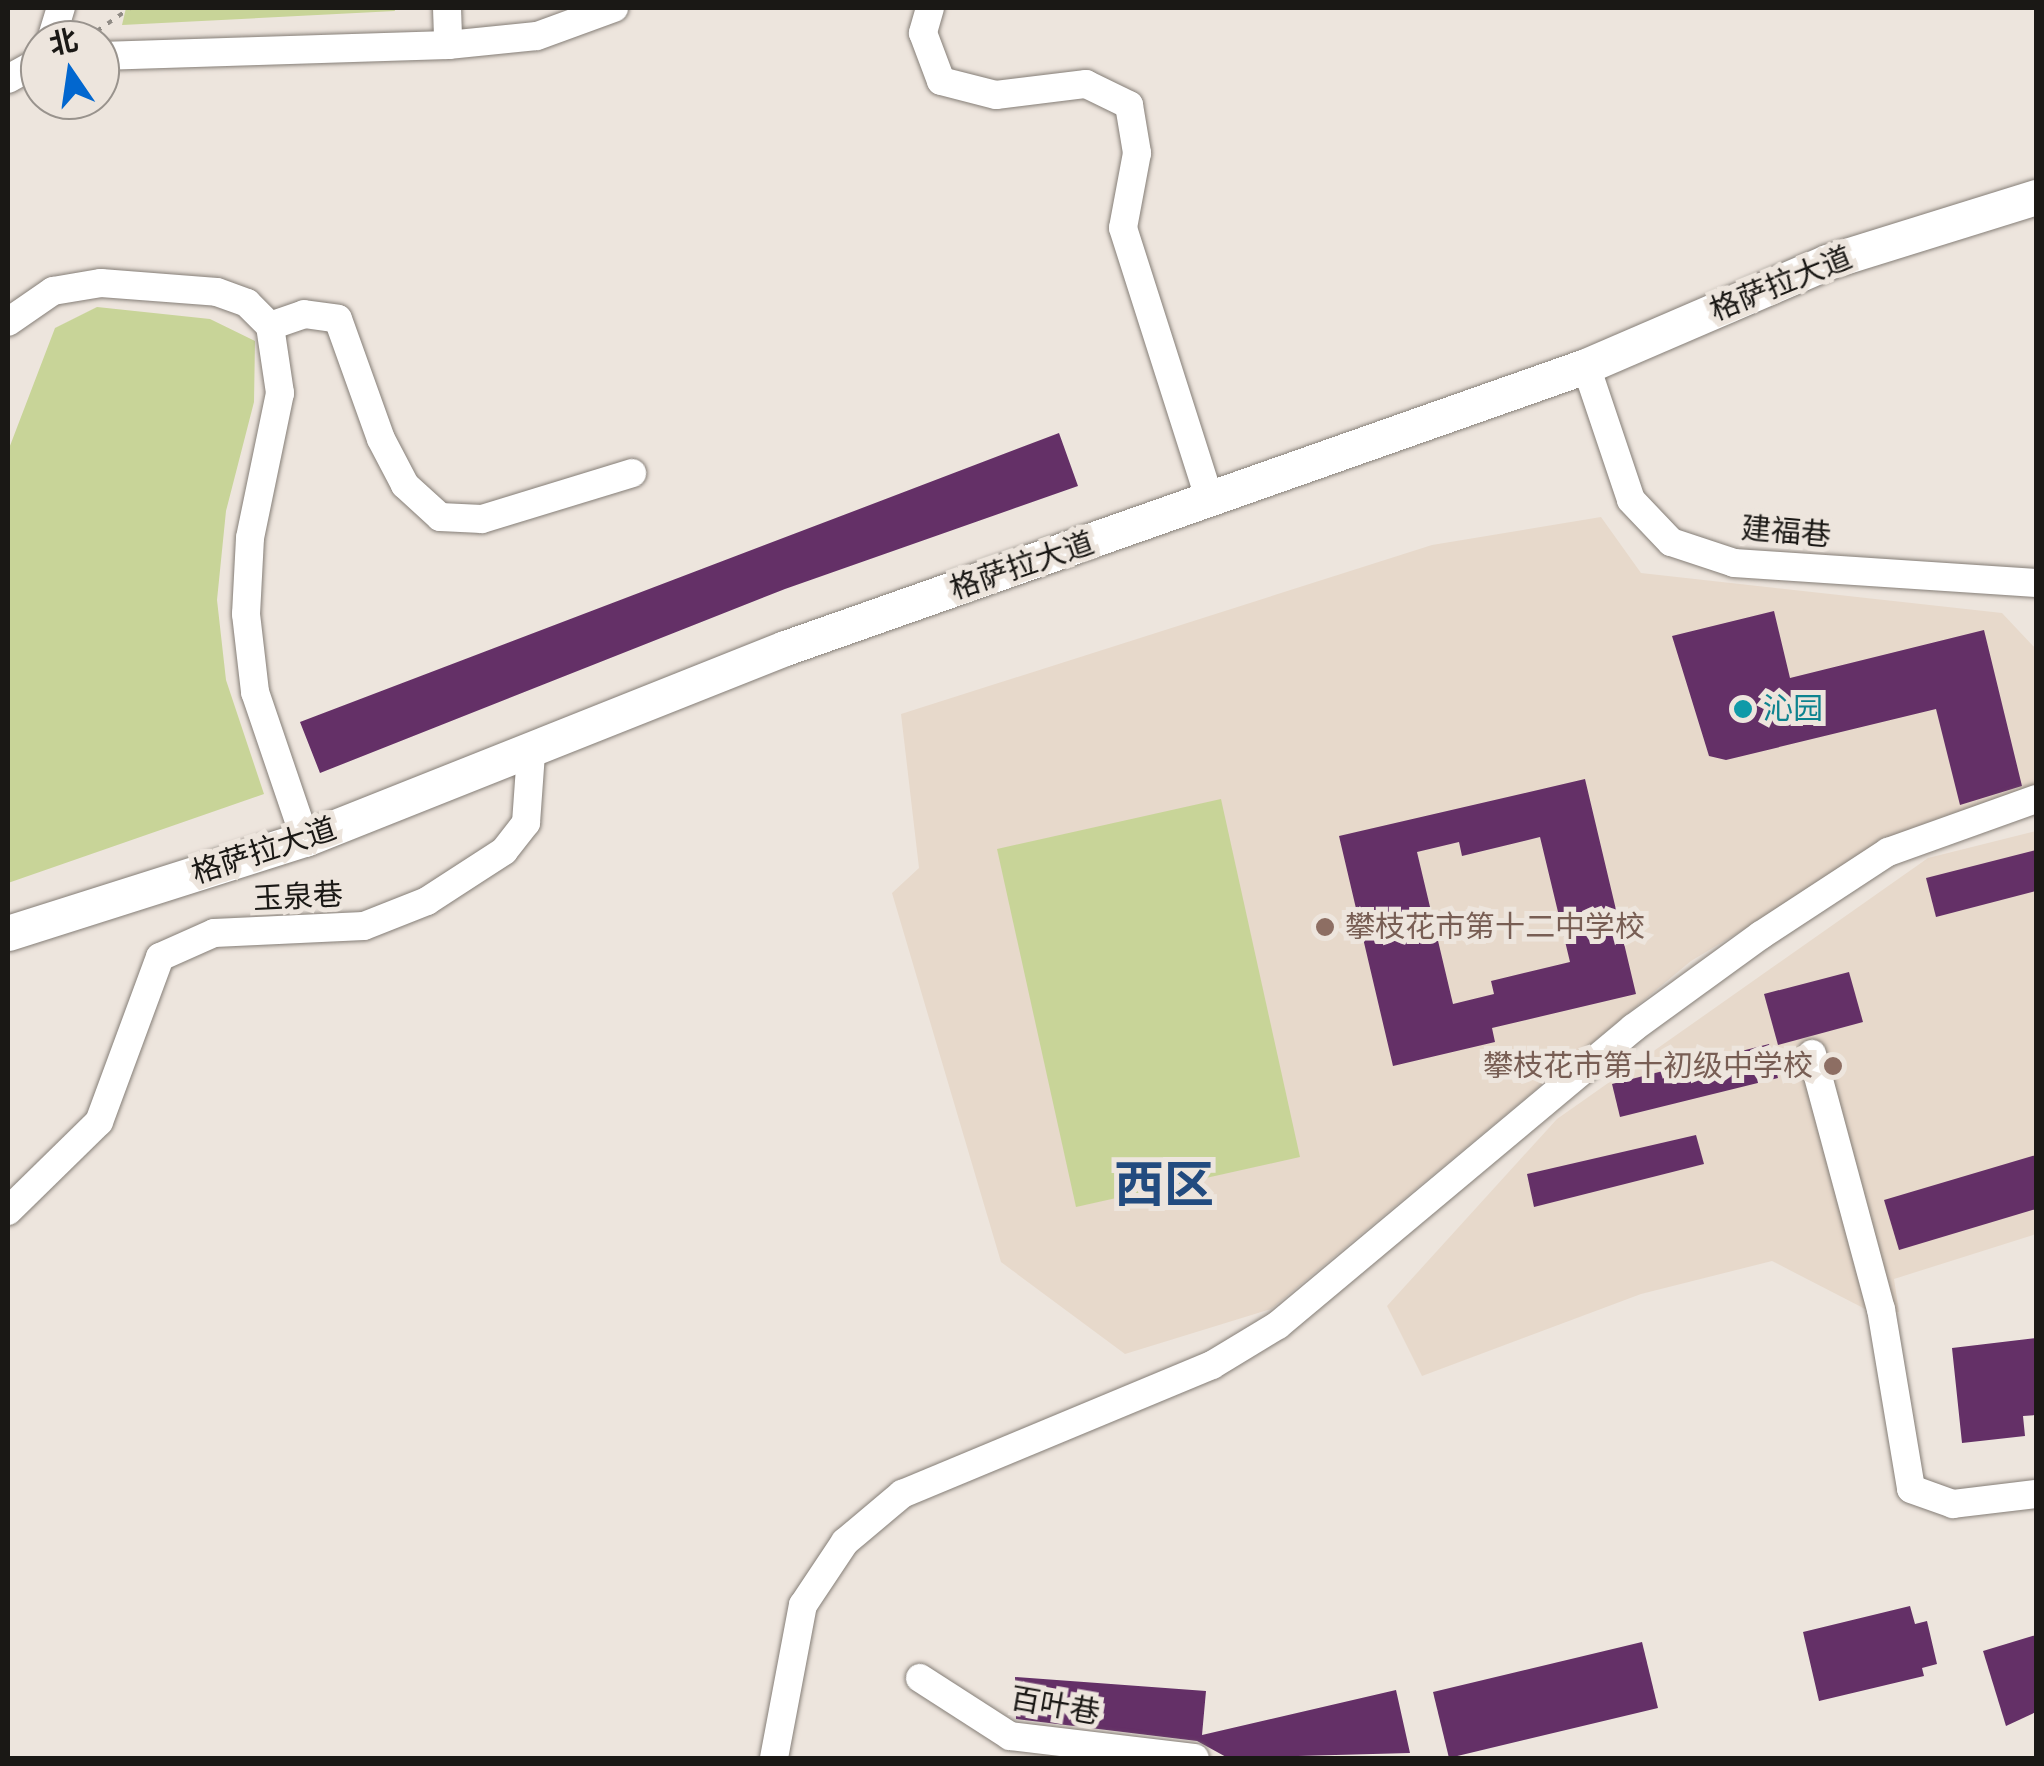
<!DOCTYPE html>
<meta charset="utf-8">
<style>
body{margin:0}
#map{position:relative;width:2044px;height:1766px;overflow:hidden;background:#ede5dd;font-family:Karla,"Noto Sans SC",sans-serif}
div>[style]{position:absolute}
.built>*{inset:0;background:#e7d9cb}
.green>*{inset:0;background:#c8d498}
.building>*{inset:0;background:#643067}
.path>*{height:4px;margin-top:-2px;transform-origin:0;background:repeating-linear-gradient(90deg,#908b85 0 5px,transparent 0 13px)}
.roads{filter:drop-shadow(0 0 2px #857e77) drop-shadow(0 0 2px #857e77)}
.minor>*{height:28px;margin:-14px;padding:0 14px;transform-origin:14px;border-radius:14px;background:#fff}
.major>*{height:35px;margin:-17.5px;padding:0 17.5px;transform-origin:17.5px;border-radius:17.5px;background:#fff}
.dots>*{width:28px;height:28px;translate:-50% -50%;box-sizing:border-box;border:5px solid #ede5dd;border-radius:50%}
span{translate:-50% -50%;white-space:nowrap;text-align:center;line-height:1.15;-webkit-text-stroke:10px #ede5dd;paint-order:stroke}
.street-label{font-size:30px;color:#1a1815}
.culture-label{font-size:30px;color:#0d838f}
.left{translate:0 -50%;text-align:left}
.education-label{font-size:30px;color:#785e54}
.right{translate:-100% -50%;text-align:right}
.town-label{font-size:50px;color:#224b7f;font-weight:700}
.frame{position:absolute;inset:0;border:10px solid #1a1815;pointer-events:none}
.north{position:absolute;left:20px;top:20px;width:100px;height:100px;box-sizing:border-box;background:#ede5dd;border:2px solid #99938d;border-radius:50%;rotate:347deg;font-size:28px;font-weight:700;line-height:40px;text-align:center;color:#1a1815}
.north::after{content:'';display:block;margin:auto;width:35px;height:45px;background:#0267cf;clip-path:polygon(50% 0,100% 100%,50% 72%,0 100%)}
</style>
<div id="map">
<div class="built">
<i style="clip-path:polygon(1601px 517px,1641px 573px,2002px 613px,2036px 649px,2036px 784px,1912px 828px,1691px 961px,1271px 1309px,1125px 1354px,1001px 1262px,892px 893px,919px 868px,901px 714px,1432px 545px)"></i>
<i style="clip-path:polygon(2036px 831px,2036px 1234px,1894px 1279px,1899px 1312px,1871px 1312px,1772px 1261px,1641px 1294px,1422px 1376px,1387px 1306px,1557px 1119px,1928px 858px)"></i>
</div>
<div class="green">
<i style="clip-path:polygon(126px 8px,394px 8px,395px 11px,122px 25px)"></i>
<i style="clip-path:polygon(97px 307px,210px 319px,255px 341px,254px 402px,226px 511px,217px 600px,226px 680px,264px 794px,8px 883px,8px 451px,55px 328px)"></i>
<i style="clip-path:polygon(1221px 799px,1300px 1157px,1076px 1207px,997px 849px)"></i>
</div>
<div class="building">
<i style="clip-path:polygon(1059px 433px,1078px 486px,785px 589px,320px 773px,300px 722px)"></i>
<i style="clip-path:polygon(1774px 611px,1790px 678px,1984px 630px,2022px 786px,1960px 805px,1936px 709px,1726px 760px,1709px 756px,1672px 636px)"></i>
<i style="clip-path:polygon(evenodd,1585px 779px,1636px 994px,1492px 1028px,1495px 1042px,1393px 1066px,1339px 836px,1585px 779px,1540px 837px,1570px 962px,1491px 981px,1494px 994px,1453px 1004px,1417px 852px,1459px 842px,1462px 856px,1540px 837px)"></i>
<i style="clip-path:polygon(2036px 850px,2036px 891px,1936px 917px,1926px 878px)"></i>
<i style="clip-path:polygon(1849px 972px,1863px 1022px,1778px 1045px,1764px 994px)"></i>
<i style="clip-path:polygon(1769px 1044px,1778px 1078px,1620px 1117px,1612px 1084px)"></i>
<i style="clip-path:polygon(1696px 1135px,1704px 1164px,1534px 1207px,1527px 1174px)"></i>
<i style="clip-path:polygon(2036px 1155px,2036px 1209px,1899px 1250px,1884px 1200px)"></i>
<i style="clip-path:polygon(2036px 1338px,2036px 1415px,2023px 1416px,2025px 1436px,1962px 1443px,1952px 1348px)"></i>
<i style="clip-path:polygon(1910px 1606px,1915px 1624px,1927px 1621px,1937px 1664px,1922px 1668px,1924px 1676px,1819px 1701px,1803px 1632px)"></i>
<i style="clip-path:polygon(2036px 1635px,2036px 1712px,2006px 1726px,1983px 1651px)"></i>
<i style="clip-path:polygon(1642px 1642px,1658px 1708px,1449px 1758px,1433px 1692px)"></i>
<i style="clip-path:polygon(1015px 1677px,1206px 1691px,1202px 1735px,1396px 1690px,1410px 1753px,1228px 1758px,1197px 1741px,1016px 1719px)"></i>
</div>
<div class="path">
<i style="left:97px;top:31px;width:40px;rotate:-34.9deg"></i>
</div>
<div class="roads">
<div class="minor">
<i style="left:447px;top:8px;width:37px;rotate:88deg"></i>
<i style="left:930px;top:8px;width:26px;rotate:106deg"></i>
<i style="left:923px;top:33px;width:51px;rotate:69.4deg"></i>
<i style="left:941px;top:81px;width:57px;rotate:14.3deg"></i>
<i style="left:996px;top:95px;width:91px;rotate:-7deg"></i>
<i style="left:1086px;top:84px;width:48px;rotate:26deg"></i>
<i style="left:1129px;top:105px;width:49px;rotate:80.5deg"></i>
<i style="left:1137px;top:153px;width:76px;rotate:100.6deg"></i>
<i style="left:1123px;top:228px;width:286px;rotate:72.3deg"></i>
<i style="left:51px;top:40px;width:34px;rotate:-73deg"></i>
<i style="left:100px;top:56px;width:348px;rotate:-1.8deg"></i>
<i style="left:448px;top:45px;width:89px;rotate:-5.8deg"></i>
<i style="left:537px;top:36px;width:82px;rotate:-20deg"></i>
<i style="left:8px;top:79px;width:37px;rotate:-29deg"></i>
<i style="left:8px;top:322px;width:55px;rotate:-34.6deg"></i>
<i style="left:53px;top:291px;width:49px;rotate:-9.5deg"></i>
<i style="left:101px;top:283px;width:116px;rotate:4.4deg"></i>
<i style="left:217px;top:292px;width:32px;rotate:20deg"></i>
<i style="left:247px;top:303px;width:33px;rotate:45deg"></i>
<i style="left:270px;top:326px;width:68px;rotate:81.5deg"></i>
<i style="left:280px;top:393px;width:148px;rotate:101.7deg"></i>
<i style="left:250px;top:538px;width:76px;rotate:93deg"></i>
<i style="left:246px;top:614px;width:79px;rotate:83.4deg"></i>
<i style="left:255px;top:692px;width:155px;rotate:71.2deg"></i>
<i style="left:270px;top:326px;width:36px;rotate:-19deg"></i>
<i style="left:304px;top:314px;width:34px;rotate:8deg"></i>
<i style="left:338px;top:319px;width:127px;rotate:70.3deg"></i>
<i style="left:381px;top:439px;width:52px;rotate:62.4deg"></i>
<i style="left:405px;top:485px;width:47px;rotate:42.4deg"></i>
<i style="left:440px;top:517px;width:42px;rotate:2.7deg"></i>
<i style="left:482px;top:519px;width:157px;rotate:-17deg"></i>
<i style="left:1586px;top:366px;width:141px;rotate:71.4deg"></i>
<i style="left:1631px;top:500px;width:58px;rotate:46.4deg"></i>
<i style="left:1671px;top:542px;width:66px;rotate:18.4deg"></i>
<i style="left:1734px;top:563px;width:303px;rotate:3.8deg"></i>
<i style="left:1812px;top:1054px;width:264px;rotate:74.9deg"></i>
<i style="left:1881px;top:1309px;width:182px;rotate:80.5deg"></i>
<i style="left:1911px;top:1489px;width:45px;rotate:19.7deg"></i>
<i style="left:1953px;top:1504px;width:84px;rotate:-6.9deg"></i>
<i style="left:8px;top:1211px;width:127px;rotate:-44.4deg"></i>
<i style="left:99px;top:1122px;width:176px;rotate:-69.7deg"></i>
<i style="left:160px;top:957px;width:59px;rotate:-24deg"></i>
<i style="left:214px;top:933px;width:150px;rotate:-2.7deg"></i>
<i style="left:364px;top:926px;width:68px;rotate:-21.6deg"></i>
<i style="left:427px;top:901px;width:92px;rotate:-33deg"></i>
<i style="left:504px;top:851px;width:36px;rotate:-52deg"></i>
<i style="left:526px;top:823px;width:70px;rotate:-85.9deg"></i>
<i style="left:920px;top:1678px;width:107px;rotate:32.8deg"></i>
<i style="left:1010px;top:1736px;width:186px;rotate:6.8deg"></i>
<i style="left:774px;top:1758px;width:156px;rotate:-79.3deg"></i>
<i style="left:803px;top:1605px;width:76px;rotate:-56.3deg"></i>
<i style="left:845px;top:1542px;width:75px;rotate:-40.1deg"></i>
<i style="left:902px;top:1494px;width:336px;rotate:-22.6deg"></i>
<i style="left:1212px;top:1365px;width:77px;rotate:-31.2deg"></i>
<i style="left:1278px;top:1325px;width:463px;rotate:-39.9deg"></i>
<i style="left:1633px;top:1028px;width:158px;rotate:-36deg"></i>
<i style="left:1761px;top:935px;width:152px;rotate:-33.2deg"></i>
<i style="left:1888px;top:852px;width:157px;rotate:-19.7deg"></i>
</div>
<div class="major">
<i style="left:8px;top:933px;width:312px;rotate:-17.6deg"></i>
<i style="left:305px;top:839px;width:517px;rotate:-21.7deg"></i>
<i style="left:785px;top:648px;width:849px;rotate:-19.4deg"></i>
<i style="left:1586px;top:366px;width:262px;rotate:-23.3deg"></i>
<i style="left:1827px;top:262px;width:219px;rotate:-17.3deg"></i>
</div>
</div>
<div class="dots">
<i style="left:1743px;top:709px;background:#0f9aa8"></i>
<i style="left:1325px;top:927px;background:#8d6e63"></i>
<i style="left:1833px;top:1066px;background:#8d6e63"></i>
</div>
<div class="street-label">
<span style="left:1781px;top:284px;rotate:-22deg">格萨拉大道</span>
<span style="left:1786px;top:532px;rotate:5deg">建福巷</span>
<span style="left:1022px;top:566px;rotate:-19deg">格萨拉大道</span>
<span style="left:264px;top:851px;rotate:-18deg">格萨拉大道</span>
<span style="left:298px;top:897px;rotate:-3deg">玉泉巷</span>
<span style="left:1055px;top:1706px;rotate:10deg">百叶巷</span>
</div>
<div class="culture-label">
<span class="left" style="left:1763px;top:709px">沁园</span>
</div>
<div class="education-label">
<span class="left" style="left:1345px;top:927px">攀枝花市第十二中学校</span>
<span class="right" style="left:1813px;top:1066px">攀枝花市第十初级中学校</span>
</div>
<div class="town-label">
<span style="left:1164px;top:1186px">西区</span>
</div>
<div class="frame"></div>
<div class="north">北</div>
</div>
